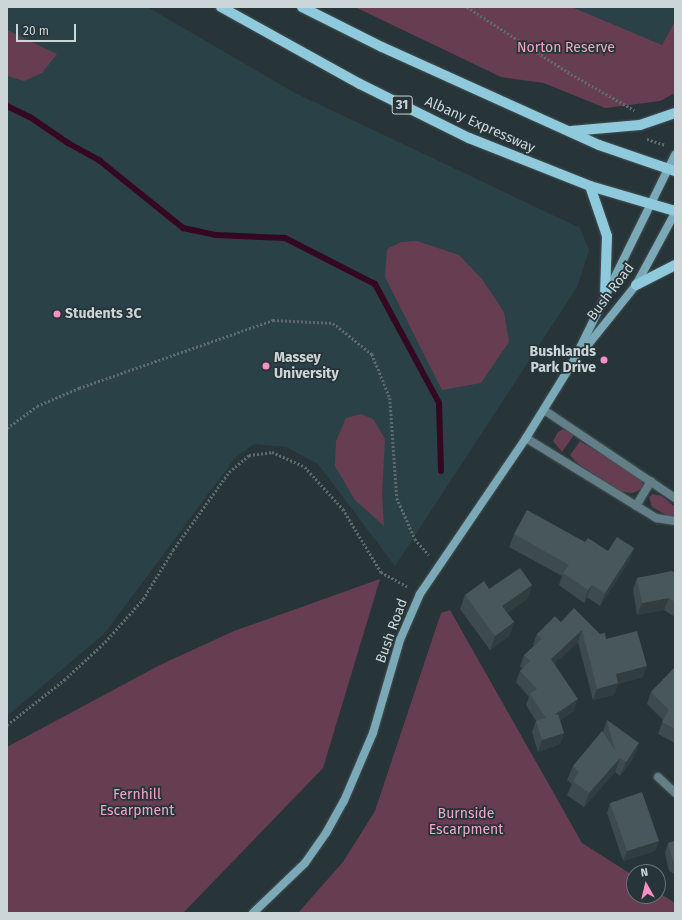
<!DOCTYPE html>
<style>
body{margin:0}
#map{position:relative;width:682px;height:920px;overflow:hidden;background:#273539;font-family:"Fira Sans",sans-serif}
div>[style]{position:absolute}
.built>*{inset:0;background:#2b4148}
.green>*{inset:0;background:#673e51}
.stream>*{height:6px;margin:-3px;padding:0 3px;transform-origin:3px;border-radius:3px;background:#350821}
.path>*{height:2.5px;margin-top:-1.25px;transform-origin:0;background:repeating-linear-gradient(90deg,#5e6a6e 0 2px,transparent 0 4px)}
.roads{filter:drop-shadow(0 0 1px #455255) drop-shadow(0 0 1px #455255)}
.service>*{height:8px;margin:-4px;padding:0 4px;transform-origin:4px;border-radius:4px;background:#627e87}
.minor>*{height:8px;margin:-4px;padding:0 4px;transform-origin:4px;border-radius:4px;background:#627e87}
.secondary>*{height:8px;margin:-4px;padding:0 4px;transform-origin:4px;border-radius:4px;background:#7ba9b7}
.primary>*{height:10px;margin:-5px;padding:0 5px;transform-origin:5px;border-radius:5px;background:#8ecadc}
.wall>*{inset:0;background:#3e4b4e}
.shaded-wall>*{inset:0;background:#323d40}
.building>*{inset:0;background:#48575b}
.dots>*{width:11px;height:11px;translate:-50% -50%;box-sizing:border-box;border:2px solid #273539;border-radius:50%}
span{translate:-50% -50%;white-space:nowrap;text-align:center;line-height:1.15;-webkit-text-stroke:3.5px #273539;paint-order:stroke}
.shield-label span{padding:1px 3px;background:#273539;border:1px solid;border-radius:3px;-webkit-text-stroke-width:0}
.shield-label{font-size:13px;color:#ccd5d7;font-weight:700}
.park-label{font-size:14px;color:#f7a4ca}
.street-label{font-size:14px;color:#ccd5d7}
.poi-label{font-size:14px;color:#ccd5d7;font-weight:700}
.left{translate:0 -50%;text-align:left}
.right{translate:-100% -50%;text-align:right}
.frame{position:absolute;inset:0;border:8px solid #ccd5d7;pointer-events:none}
.north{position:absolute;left:626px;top:864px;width:40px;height:40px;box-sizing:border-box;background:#273539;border:1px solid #697578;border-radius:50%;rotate:352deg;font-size:11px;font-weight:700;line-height:16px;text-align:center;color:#ccd5d7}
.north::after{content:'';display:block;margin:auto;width:14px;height:18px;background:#fb8fc3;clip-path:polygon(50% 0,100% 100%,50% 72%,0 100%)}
.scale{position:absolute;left:16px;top:24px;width:60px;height:18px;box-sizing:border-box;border:2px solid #ccd5d7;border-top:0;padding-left:5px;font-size:12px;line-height:14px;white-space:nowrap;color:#ccd5d7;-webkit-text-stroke:3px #273539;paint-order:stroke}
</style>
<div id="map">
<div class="built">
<i style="clip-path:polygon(7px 7px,147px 7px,295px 93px,580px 228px,589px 250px,577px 287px,395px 566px,318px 464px,286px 447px,254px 444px,235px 458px,104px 634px,7px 716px)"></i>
<i style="clip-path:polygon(572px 7px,675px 7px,675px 21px,662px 45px)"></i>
</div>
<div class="green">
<i style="clip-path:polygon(355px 7px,572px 7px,662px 45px,675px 21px,675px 93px,660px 101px,605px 108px,544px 83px,501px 77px)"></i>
<i style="clip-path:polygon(7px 30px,57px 54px,42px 73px,24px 81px,7px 76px)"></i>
<i style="clip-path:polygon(417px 241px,459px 255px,482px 279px,504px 312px,509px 342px,481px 383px,442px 390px,385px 277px,387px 249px,401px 242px)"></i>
<i style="clip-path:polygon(361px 414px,373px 419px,385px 439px,382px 495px,384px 526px,355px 500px,335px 466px,336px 441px,346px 418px)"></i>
<i style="clip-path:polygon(563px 429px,574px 435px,562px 452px,553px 441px,558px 432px)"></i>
<i style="clip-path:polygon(580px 441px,641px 478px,643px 485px,641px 489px,633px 493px,622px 492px,578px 464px,570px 455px)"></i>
<i style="clip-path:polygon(653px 494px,662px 496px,675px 507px,675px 520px,652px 507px,649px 497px)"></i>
<i style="clip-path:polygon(380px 579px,323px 768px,183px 913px,7px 913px,7px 747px,160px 665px,234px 631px)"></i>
<i style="clip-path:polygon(450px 610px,582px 843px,634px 876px,634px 896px,658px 896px,658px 892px,675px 903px,675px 913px,298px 913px,343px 862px,375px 811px,441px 613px)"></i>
</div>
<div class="stream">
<i style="left:7px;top:106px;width:25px;rotate:26deg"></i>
<i style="left:30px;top:117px;width:46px;rotate:34.4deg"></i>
<i style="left:68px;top:143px;width:37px;rotate:29deg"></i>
<i style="left:100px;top:161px;width:107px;rotate:38.9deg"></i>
<i style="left:183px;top:228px;width:34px;rotate:12deg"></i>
<i style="left:216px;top:235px;width:69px;rotate:2.5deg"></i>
<i style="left:285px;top:238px;width:101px;rotate:27.1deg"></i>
<i style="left:375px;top:284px;width:135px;rotate:61.7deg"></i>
<i style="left:439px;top:403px;width:68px;rotate:88.3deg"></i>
</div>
<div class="path">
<i style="left:467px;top:7px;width:124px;rotate:32.8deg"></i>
<i style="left:571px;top:74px;width:73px;rotate:29.7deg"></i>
<i style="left:647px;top:139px;width:19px;rotate:18deg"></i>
<i style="left:7px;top:428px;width:37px;rotate:-36deg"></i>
<i style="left:37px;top:406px;width:46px;rotate:-23.2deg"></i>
<i style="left:79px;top:388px;width:206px;rotate:-19.3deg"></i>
<i style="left:273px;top:320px;width:60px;rotate:2.9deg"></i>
<i style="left:333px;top:323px;width:50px;rotate:38.5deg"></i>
<i style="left:372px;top:354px;width:48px;rotate:67.8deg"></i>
<i style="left:390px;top:398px;width:100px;rotate:86deg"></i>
<i style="left:397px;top:498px;width:45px;rotate:66.3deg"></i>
<i style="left:415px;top:539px;width:21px;rotate:49deg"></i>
<i style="left:7px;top:725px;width:73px;rotate:-38.3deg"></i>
<i style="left:64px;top:680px;width:56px;rotate:-42.8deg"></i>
<i style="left:105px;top:642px;width:57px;rotate:-48.5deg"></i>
<i style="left:143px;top:599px;width:57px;rotate:-58.5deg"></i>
<i style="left:173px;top:550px;width:96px;rotate:-54.3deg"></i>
<i style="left:229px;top:472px;width:26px;rotate:-40deg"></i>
<i style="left:249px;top:455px;width:23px;rotate:-7deg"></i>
<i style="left:272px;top:452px;width:36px;rotate:24deg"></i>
<i style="left:305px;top:467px;width:57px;rotate:47.9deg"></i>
<i style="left:343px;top:509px;width:74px;rotate:58.9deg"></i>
<i style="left:381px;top:572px;width:31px;rotate:29deg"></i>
</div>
<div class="roads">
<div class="service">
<i style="left:636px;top:506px;width:29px;rotate:-59deg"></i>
</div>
<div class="minor">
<i style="left:544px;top:410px;width:158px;rotate:33.9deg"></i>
<i style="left:526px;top:438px;width:153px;rotate:31.6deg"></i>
<i style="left:656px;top:518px;width:19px;rotate:9deg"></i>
<i style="left:658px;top:777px;width:23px;rotate:43deg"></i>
</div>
<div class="secondary">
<i style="left:583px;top:351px;width:85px;rotate:-51.2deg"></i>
<i style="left:636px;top:285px;width:82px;rotate:-61.6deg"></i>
<i style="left:253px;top:913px;width:72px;rotate:-43.9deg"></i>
<i style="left:305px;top:863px;width:37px;rotate:-55deg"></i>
<i style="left:326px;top:833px;width:37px;rotate:-61deg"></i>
<i style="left:344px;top:801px;width:74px;rotate:-66.9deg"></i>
<i style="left:373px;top:733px;width:97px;rotate:-73.8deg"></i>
<i style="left:400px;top:640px;width:50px;rotate:-66.5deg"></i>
<i style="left:420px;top:594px;width:189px;rotate:-55.8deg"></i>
<i style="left:526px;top:438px;width:89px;rotate:-58.3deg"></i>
<i style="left:573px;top:362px;width:231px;rotate:-63.8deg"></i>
</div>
<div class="primary">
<i style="left:221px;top:7px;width:159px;rotate:29deg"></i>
<i style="left:360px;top:84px;width:122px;rotate:26.4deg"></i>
<i style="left:469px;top:138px;width:130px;rotate:21.6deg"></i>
<i style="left:590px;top:186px;width:89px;rotate:16.4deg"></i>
<i style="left:302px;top:7px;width:89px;rotate:26.6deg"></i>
<i style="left:382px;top:47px;width:238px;rotate:24.3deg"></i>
<i style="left:599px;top:145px;width:80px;rotate:18.9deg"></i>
<i style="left:571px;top:131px;width:69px;rotate:-5deg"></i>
<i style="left:640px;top:125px;width:37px;rotate:-19deg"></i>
<i style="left:590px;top:186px;width:53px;rotate:71.2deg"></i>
<i style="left:607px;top:236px;width:61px;rotate:91.9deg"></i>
<i style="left:636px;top:285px;width:44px;rotate:-27.1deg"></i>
</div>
</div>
<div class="wall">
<i style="clip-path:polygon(514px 534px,585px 542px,608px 551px,634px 548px,629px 561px,600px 606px,587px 597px,584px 603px,559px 585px,562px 576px,509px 547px)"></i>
<i style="clip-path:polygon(675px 573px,675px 617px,664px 610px,637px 615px,633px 589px,637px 578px)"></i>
<i style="clip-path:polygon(532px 585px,527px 599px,507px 613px,514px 622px,509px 636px,490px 650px,460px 609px,465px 595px,489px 589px)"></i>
<i style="clip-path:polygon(561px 622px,600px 634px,606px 639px,643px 677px,618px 684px,614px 695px,593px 700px,578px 642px,554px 664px,574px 711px,560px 720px,564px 733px,560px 744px,538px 752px,532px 732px,536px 721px,526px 705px,529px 697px,516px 682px,520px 671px,522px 669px,520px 666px,524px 655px,534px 646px,533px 645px,537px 634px)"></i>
<i style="clip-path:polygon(675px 667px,675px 743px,658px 734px,663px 720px,647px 704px,651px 692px)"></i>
<i style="clip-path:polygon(607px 720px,634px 757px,620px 776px,615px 772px,584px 807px,567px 795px,572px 784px,567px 780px,573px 766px,603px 732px)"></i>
<i style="clip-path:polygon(610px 803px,659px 841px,655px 851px,623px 861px,607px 813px)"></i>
<i style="clip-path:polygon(675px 841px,675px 874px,669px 871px,665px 853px,668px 843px)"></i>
</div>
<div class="shaded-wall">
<i style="clip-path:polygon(634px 548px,629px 561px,600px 606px,605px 593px)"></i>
<i style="clip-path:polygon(532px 585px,527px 599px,497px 620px,502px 606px)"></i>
<i style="clip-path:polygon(592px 585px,587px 597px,584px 603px,588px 590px)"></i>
<i style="clip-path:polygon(669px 598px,664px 610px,637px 615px,642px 603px)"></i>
<i style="clip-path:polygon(514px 622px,509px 636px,490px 650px,495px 636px)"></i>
<i style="clip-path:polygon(582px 630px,578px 642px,547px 671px,551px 659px)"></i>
<i style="clip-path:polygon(647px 666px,643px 677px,618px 684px,614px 695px,593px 700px,597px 689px,616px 674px)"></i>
<i style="clip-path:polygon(578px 699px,574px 711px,550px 726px,554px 715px)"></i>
<i style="clip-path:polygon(564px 733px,560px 744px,538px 752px,542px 740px)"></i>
<i style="clip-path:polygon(639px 743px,634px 757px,620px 776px,626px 762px)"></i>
<i style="clip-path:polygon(620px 758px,615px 772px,584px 807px,589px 793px)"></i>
<i style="clip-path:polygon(659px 841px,655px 851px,623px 861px,627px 851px)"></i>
</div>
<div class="building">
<i style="clip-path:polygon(527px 510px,585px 542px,588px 538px,608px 551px,617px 537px,634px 548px,605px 593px,592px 585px,588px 590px,563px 573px,569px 565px,514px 534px)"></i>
<i style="clip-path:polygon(520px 568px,532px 585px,502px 606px,514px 622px,495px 636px,465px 595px,484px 581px,489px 589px)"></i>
<i style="clip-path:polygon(672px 571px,675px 573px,675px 602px,669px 598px,642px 603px,637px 578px)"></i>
<i style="clip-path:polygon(574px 608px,600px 634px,605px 633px,606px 639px,637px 631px,647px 666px,616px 674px,618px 683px,597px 689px,582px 630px,551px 659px,578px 699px,554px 715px,558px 714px,564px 733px,542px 740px,536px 721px,546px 718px,530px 694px,537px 689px,520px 671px,530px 661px,524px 655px,542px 639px,537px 634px,555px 616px,561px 622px)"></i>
<i style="clip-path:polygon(675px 667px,675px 729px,662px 722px,669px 710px,651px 692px)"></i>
<i style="clip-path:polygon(607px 720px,639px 743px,626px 762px,620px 758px,589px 793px,573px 781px,579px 772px,573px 766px,602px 731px,615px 750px)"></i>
<i style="clip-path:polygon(642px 792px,659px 841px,627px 851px,610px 803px)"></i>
<i style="clip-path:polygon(675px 841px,675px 862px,673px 861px,668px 843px)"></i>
</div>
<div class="dots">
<i style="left:57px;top:314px;background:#fb8fc3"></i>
<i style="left:604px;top:360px;background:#fb8fc3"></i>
<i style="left:266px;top:366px;background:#fb8fc3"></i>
</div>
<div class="shield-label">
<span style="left:402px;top:105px">31</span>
</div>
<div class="park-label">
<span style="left:566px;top:48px">Norton Reserve</span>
<span style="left:137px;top:803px">Fernhill<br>Escarpment</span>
<span style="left:466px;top:822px">Burnside<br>Escarpment</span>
</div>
<div class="street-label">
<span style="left:480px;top:125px;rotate:24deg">Albany Expressway</span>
<span style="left:611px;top:292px;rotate:-53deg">Bush Road</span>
<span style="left:392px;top:631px;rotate:-70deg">Bush Road</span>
</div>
<div class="poi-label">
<span class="left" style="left:65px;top:314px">Students 3C</span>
<span class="right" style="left:596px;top:360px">Bushlands<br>Park Drive</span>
<span class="left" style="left:274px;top:366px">Massey<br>University</span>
</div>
<div class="frame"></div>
<div class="north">N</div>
<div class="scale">20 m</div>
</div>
